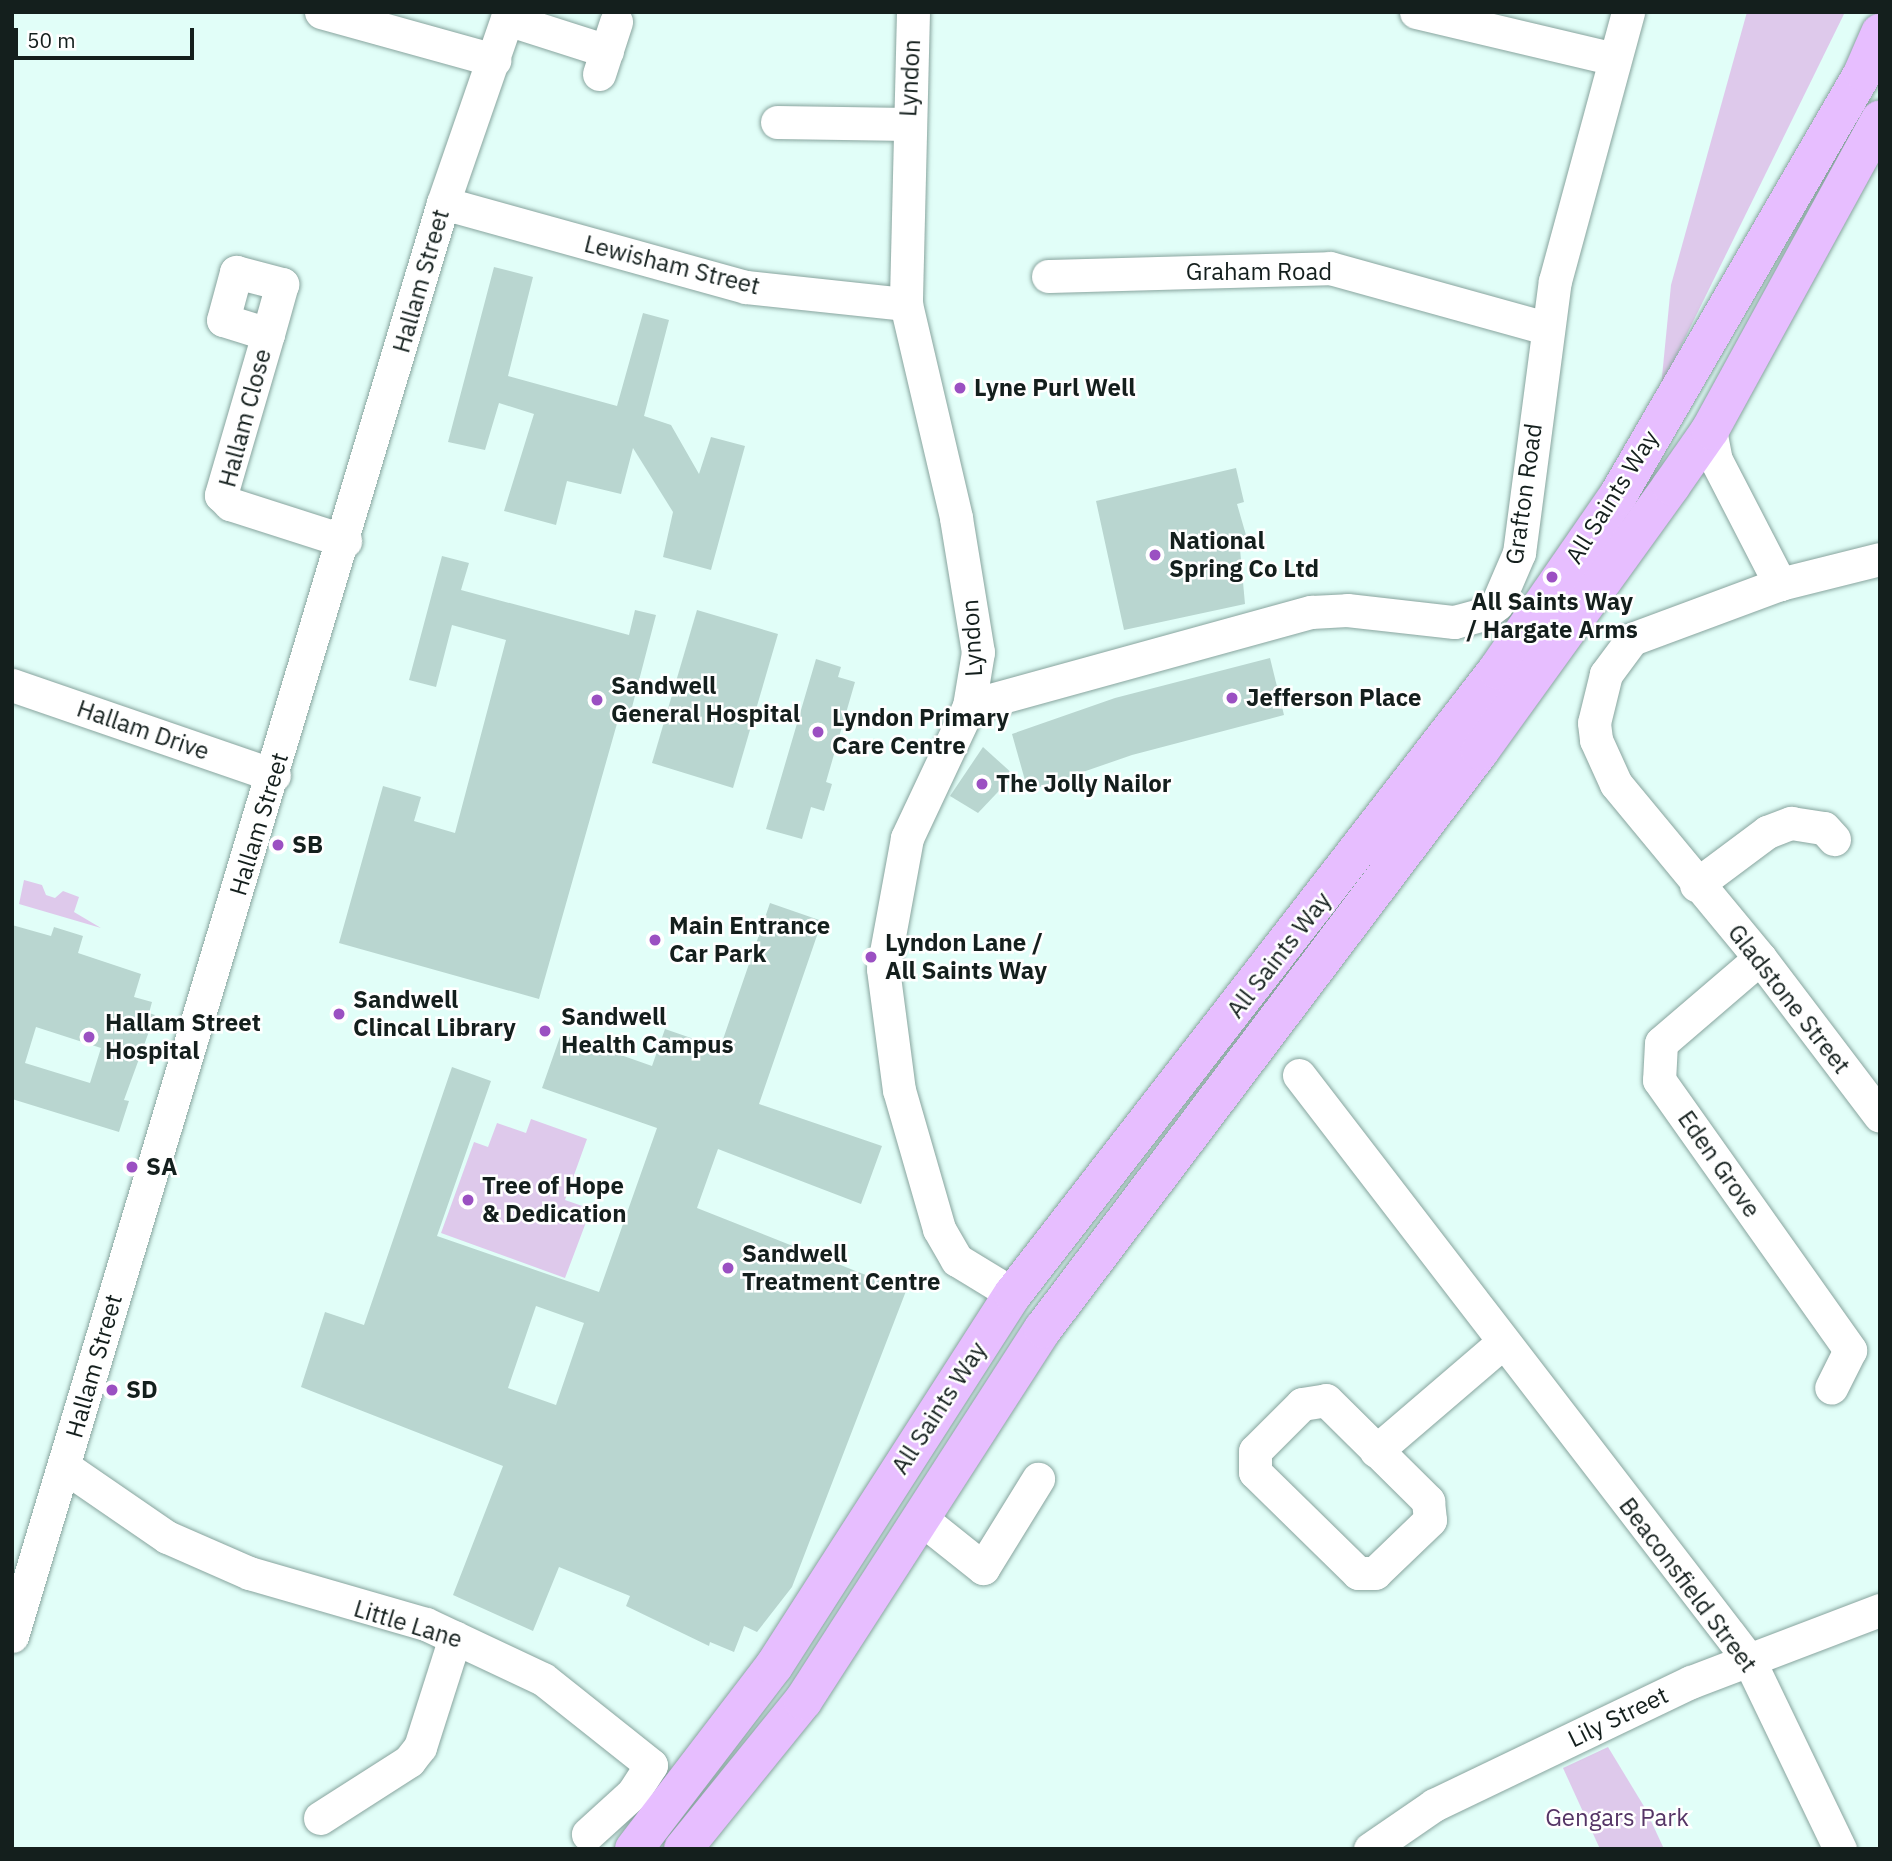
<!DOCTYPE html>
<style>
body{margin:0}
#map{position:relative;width:1892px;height:1861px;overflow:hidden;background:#e1fef8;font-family:"IBM Plex Sans",sans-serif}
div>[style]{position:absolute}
.green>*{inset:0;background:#dec9eb}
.building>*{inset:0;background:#b9d6d0}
.roads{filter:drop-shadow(0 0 2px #88a49e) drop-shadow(0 0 2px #88a49e)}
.minor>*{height:33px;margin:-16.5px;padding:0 16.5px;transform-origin:16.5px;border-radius:16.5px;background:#fff}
.highway>*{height:38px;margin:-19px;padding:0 19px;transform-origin:19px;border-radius:19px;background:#e7beff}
.dots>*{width:19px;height:19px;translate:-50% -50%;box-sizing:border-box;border:4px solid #fff;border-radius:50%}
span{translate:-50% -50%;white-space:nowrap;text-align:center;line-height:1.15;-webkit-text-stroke:5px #fff;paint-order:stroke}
.street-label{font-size:24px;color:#141f1d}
.poi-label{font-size:24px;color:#141f1d;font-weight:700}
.left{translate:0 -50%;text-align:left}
.park-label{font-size:24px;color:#553566}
.frame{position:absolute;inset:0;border:14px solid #141f1d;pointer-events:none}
.scale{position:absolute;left:14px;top:28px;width:180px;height:32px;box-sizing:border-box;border:4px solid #141f1d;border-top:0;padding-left:9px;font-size:21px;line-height:24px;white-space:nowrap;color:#141f1d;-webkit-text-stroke:5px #fff;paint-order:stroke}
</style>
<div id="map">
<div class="green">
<i style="clip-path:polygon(1747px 12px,1845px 12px,1661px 387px,1671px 285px)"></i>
<i style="clip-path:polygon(24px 880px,42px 885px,46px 895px,55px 898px,63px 891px,79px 897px,74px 912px,101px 928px,19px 904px)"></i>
<i style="clip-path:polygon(531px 1119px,587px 1139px,565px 1200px,591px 1209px,565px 1278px,441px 1233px,474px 1142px,488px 1147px,497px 1123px,526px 1133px)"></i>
<i style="clip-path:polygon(1608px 1747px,1645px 1808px,1664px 1849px,1600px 1849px,1563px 1768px)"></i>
</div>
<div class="building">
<i style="clip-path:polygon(494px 267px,533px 277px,508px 376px,617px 406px,643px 313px,669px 320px,644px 416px,671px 425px,699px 474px,711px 437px,745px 446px,711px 570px,663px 557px,673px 512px,633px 448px,621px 494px,567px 481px,556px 525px,504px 511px,534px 414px,499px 403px,485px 450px,448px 442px)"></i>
<i style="clip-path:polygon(1236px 468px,1244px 502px,1237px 504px,1246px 535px,1239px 538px,1245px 604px,1124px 630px,1096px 501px)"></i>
<i style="clip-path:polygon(442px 556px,469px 563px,461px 590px,629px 635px,635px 610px,656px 615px,630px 715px,620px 713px,539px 999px,339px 943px,383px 786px,421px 797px,414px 821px,455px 833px,506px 640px,452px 625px,436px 687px,409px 680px)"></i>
<i style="clip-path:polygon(697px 610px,778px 634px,733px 788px,652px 763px)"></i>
<i style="clip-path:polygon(1270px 658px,1284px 715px,1132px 755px,1028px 791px,1012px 734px,1115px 698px)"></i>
<i style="clip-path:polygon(816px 659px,841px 667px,838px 677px,855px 682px,826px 782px,832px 784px,824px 811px,811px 807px,802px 839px,766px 829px)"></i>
<i style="clip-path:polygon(983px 747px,1014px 775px,978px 813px,950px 796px)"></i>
<i style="clip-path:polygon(evenodd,770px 903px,822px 921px,759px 1104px,882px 1146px,861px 1204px,718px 1149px,697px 1208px,906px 1291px,792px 1587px,757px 1632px,744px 1626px,734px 1652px,710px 1642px,709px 1646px,626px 1606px,630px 1596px,559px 1567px,533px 1631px,453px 1595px,503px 1466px,301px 1387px,325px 1312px,364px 1325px,452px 1067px,491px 1081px,437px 1236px,599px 1292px,657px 1128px,542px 1088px,561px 1034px,652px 1066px,665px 1029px,720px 1048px,770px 903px,536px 1306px,584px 1323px,556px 1405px,508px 1388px,536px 1306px)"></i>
<i style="clip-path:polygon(evenodd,12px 925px,51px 936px,54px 927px,83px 936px,78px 953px,141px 974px,134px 997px,152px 1002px,149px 1013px,155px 1015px,124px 1100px,129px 1101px,119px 1132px,12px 1099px,12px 925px,36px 1027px,101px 1048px,90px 1083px,25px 1063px,36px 1027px)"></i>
</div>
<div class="roads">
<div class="minor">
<i style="left:321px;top:12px;width:180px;rotate:15.5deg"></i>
<i style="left:913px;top:12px;width:292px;rotate:91.4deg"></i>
<i style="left:906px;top:304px;width:220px;rotate:76.8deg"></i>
<i style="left:956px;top:518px;width:136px;rotate:80.7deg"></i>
<i style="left:978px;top:652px;width:55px;rotate:99.5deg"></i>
<i style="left:969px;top:706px;width:146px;rotate:115.2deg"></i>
<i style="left:907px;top:838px;width:133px;rotate:100.4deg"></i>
<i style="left:883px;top:969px;width:122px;rotate:82.5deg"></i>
<i style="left:899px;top:1090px;width:145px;rotate:73.9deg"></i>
<i style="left:939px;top:1229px;width:36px;rotate:60deg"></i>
<i style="left:957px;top:1260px;width:66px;rotate:31.3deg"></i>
<i style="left:1416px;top:12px;width:204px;rotate:13.3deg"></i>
<i style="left:507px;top:19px;width:105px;rotate:17.7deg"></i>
<i style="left:599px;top:74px;width:55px;rotate:-71.9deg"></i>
<i style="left:777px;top:122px;width:131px;rotate:0.9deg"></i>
<i style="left:443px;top:203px;width:314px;rotate:15.5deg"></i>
<i style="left:746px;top:287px;width:161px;rotate:6.1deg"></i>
<i style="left:1048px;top:276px;width:282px;rotate:-1.6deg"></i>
<i style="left:1330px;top:268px;width:225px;rotate:15.5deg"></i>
<i style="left:268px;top:334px;width:47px;rotate:-162.7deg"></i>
<i style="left:223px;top:320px;width:50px;rotate:-74.8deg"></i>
<i style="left:236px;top:272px;width:48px;rotate:14.6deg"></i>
<i style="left:282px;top:284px;width:52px;rotate:105.6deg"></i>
<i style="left:268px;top:334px;width:168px;rotate:106.3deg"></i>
<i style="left:221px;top:495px;width:13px;rotate:45deg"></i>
<i style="left:230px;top:504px;width:121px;rotate:17.8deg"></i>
<i style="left:1710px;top:430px;width:31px;rotate:79deg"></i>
<i style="left:1716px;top:460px;width:140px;rotate:62.7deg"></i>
<i style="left:1780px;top:584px;width:103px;rotate:-14deg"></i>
<i style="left:1780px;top:584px;width:158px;rotate:159.6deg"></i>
<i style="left:1632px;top:639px;width:44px;rotate:126.6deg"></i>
<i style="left:1606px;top:674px;width:50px;rotate:103.8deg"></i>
<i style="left:1594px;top:723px;width:17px;rotate:83deg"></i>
<i style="left:1596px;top:740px;width:48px;rotate:65.6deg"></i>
<i style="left:1616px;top:784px;width:226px;rotate:50.4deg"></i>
<i style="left:1760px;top:958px;width:198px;rotate:52.8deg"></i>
<i style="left:12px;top:685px;width:277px;rotate:19deg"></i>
<i style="left:969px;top:706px;width:355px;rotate:-15.4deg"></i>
<i style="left:1311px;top:612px;width:36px;rotate:-3deg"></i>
<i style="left:1347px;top:610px;width:108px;rotate:6.4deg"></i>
<i style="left:1454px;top:622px;width:31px;rotate:-15deg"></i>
<i style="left:1484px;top:614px;width:16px;rotate:-38deg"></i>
<i style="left:1497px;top:604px;width:56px;rotate:-66.7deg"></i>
<i style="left:1519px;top:553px;width:274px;rotate:-82.5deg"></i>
<i style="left:1555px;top:281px;width:279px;rotate:-74.8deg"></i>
<i style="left:1696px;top:885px;width:89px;rotate:-36.7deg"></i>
<i style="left:1767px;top:832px;width:26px;rotate:-21deg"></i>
<i style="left:1791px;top:823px;width:33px;rotate:9deg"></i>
<i style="left:1824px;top:828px;width:15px;rotate:48deg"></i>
<i style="left:1760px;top:958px;width:130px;rotate:139.4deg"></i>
<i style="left:1661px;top:1043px;width:37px;rotate:93deg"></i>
<i style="left:1659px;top:1080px;width:331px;rotate:54.7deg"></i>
<i style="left:1850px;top:1350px;width:42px;rotate:116.6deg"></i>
<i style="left:1299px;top:1075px;width:738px;rotate:52.43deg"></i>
<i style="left:1749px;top:1660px;width:210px;rotate:64.3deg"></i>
<i style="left:1326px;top:1400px;width:144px;rotate:44.7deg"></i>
<i style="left:1428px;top:1501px;width:19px;rotate:84deg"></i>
<i style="left:1430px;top:1520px;width:76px;rotate:136.1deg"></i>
<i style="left:1375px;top:1573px;width:17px;rotate:180deg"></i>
<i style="left:1358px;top:1573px;width:144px;rotate:-135.6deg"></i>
<i style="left:1255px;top:1472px;width:21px;rotate:-90deg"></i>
<i style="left:1255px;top:1451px;width:66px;rotate:-45deg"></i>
<i style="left:1302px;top:1404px;width:24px;rotate:-9deg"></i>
<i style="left:1376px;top:1451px;width:166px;rotate:-40.6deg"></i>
<i style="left:65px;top:1467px;width:124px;rotate:34.5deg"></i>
<i style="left:167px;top:1537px;width:90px;rotate:23.7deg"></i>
<i style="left:249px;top:1573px;width:184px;rotate:16.1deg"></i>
<i style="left:426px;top:1624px;width:129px;rotate:25.2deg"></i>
<i style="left:543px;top:1679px;width:138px;rotate:38.5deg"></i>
<i style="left:651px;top:1765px;width:33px;rotate:123deg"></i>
<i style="left:633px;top:1793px;width:61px;rotate:137.7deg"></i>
<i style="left:919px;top:1517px;width:82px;rotate:38.6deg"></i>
<i style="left:983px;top:1568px;width:105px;rotate:-58.3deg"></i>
<i style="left:12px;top:1636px;width:1496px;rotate:-73.26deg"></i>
<i style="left:443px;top:203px;width:202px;rotate:-70.9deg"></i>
<i style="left:320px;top:1818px;width:106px;rotate:-32.6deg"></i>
<i style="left:409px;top:1761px;width:18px;rotate:-52deg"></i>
<i style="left:420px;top:1747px;width:115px;rotate:-72.3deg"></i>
<i style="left:1370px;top:1849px;width:78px;rotate:-34.5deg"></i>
<i style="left:1434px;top:1805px;width:285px;rotate:-25.6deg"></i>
<i style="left:1691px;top:1682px;width:202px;rotate:-20.9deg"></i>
</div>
<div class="highway">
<i style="left:634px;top:1849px;width:230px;rotate:-52.6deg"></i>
<i style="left:774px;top:1666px;width:442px;rotate:-57.3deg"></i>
<i style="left:1013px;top:1294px;width:790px;rotate:-52.2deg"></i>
<i style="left:1497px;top:670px;width:211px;rotate:-55.3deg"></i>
<i style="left:1617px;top:497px;width:491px;rotate:-59.9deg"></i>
<i style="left:1863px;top:72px;width:43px;rotate:-66.4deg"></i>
<i style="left:683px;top:1849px;width:191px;rotate:-51deg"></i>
<i style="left:803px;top:1701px;width:443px;rotate:-57.2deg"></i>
<i style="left:1043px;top:1329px;width:725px;rotate:-52.91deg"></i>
<i style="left:1480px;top:751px;width:327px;rotate:-54.2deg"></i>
<i style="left:1671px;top:486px;width:68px;rotate:-55.1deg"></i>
<i style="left:1710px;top:430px;width:354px;rotate:-61.3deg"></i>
</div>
</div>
<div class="dots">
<i style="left:960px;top:388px;background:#9b50c2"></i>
<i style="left:1155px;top:555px;background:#9b50c2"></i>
<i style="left:1552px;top:577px;background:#9b50c2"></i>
<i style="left:1232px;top:698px;background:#9b50c2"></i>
<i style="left:597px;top:700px;background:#9b50c2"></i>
<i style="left:818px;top:732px;background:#9b50c2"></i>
<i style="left:982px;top:784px;background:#9b50c2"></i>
<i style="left:278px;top:845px;background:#9b50c2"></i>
<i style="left:655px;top:940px;background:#9b50c2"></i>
<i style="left:871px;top:957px;background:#9b50c2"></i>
<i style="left:339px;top:1014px;background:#9b50c2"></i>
<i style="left:545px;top:1031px;background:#9b50c2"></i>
<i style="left:89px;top:1037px;background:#9b50c2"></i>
<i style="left:132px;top:1167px;background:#9b50c2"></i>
<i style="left:468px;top:1200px;background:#9b50c2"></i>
<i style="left:728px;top:1268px;background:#9b50c2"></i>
<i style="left:112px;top:1390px;background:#9b50c2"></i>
</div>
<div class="street-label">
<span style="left:910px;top:78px;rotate:-87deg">Lyndon</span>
<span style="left:672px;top:265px;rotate:14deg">Lewisham Street</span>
<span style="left:1259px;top:272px">Graham Road</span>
<span style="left:421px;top:281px;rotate:-74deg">Hallam Street</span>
<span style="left:245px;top:418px;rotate:-75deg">Hallam Close</span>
<span style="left:1524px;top:494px;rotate:-82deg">Grafton Road</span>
<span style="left:1612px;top:497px;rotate:-58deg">All Saints Way</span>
<span style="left:972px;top:638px;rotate:-93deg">Lyndon</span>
<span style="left:143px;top:730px;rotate:19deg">Hallam Drive</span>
<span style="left:259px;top:824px;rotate:-73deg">Hallam Street</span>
<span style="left:1279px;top:955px;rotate:-52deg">All Saints Way</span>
<span style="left:1789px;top:999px;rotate:52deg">Gladstone Street</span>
<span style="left:1719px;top:1164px;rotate:55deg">Eden Grove</span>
<span style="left:94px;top:1366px;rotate:-74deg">Hallam Street</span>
<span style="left:939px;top:1408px;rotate:-57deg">All Saints Way</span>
<span style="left:1688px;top:1585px;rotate:53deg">Beaconsfield Street</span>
<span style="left:408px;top:1624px;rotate:17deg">Little Lane</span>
<span style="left:1618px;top:1717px;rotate:-26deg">Lily Street</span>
</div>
<div class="poi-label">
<span class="left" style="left:974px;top:388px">Lyne Purl Well</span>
<span class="left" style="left:1169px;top:555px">National<br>Spring Co Ltd</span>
<span style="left:1552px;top:616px">All Saints Way<br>/ Hargate Arms</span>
<span class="left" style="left:611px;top:700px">Sandwell<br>General Hospital</span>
<span class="left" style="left:1246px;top:698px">Jefferson Place</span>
<span class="left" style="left:832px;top:732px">Lyndon Primary<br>Care Centre</span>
<span class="left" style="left:996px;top:784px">The Jolly Nailor</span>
<span class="left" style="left:292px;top:845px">SB</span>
<span class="left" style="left:669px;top:940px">Main Entrance<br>Car Park</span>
<span class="left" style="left:885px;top:957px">Lyndon Lane /<br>All Saints Way</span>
<span class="left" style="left:353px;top:1014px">Sandwell<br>Clincal Library</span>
<span class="left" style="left:561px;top:1031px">Sandwell<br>Health Campus</span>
<span class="left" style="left:105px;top:1037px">Hallam Street<br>Hospital</span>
<span class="left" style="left:146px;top:1167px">SA</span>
<span class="left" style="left:482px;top:1200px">Tree of Hope<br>&amp; Dedication</span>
<span class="left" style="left:742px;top:1268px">Sandwell<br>Treatment Centre</span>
<span class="left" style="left:126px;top:1390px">SD</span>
</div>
<div class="park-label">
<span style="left:1617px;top:1818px">Gengars Park</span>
</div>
<div class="frame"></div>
<div class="scale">50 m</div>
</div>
